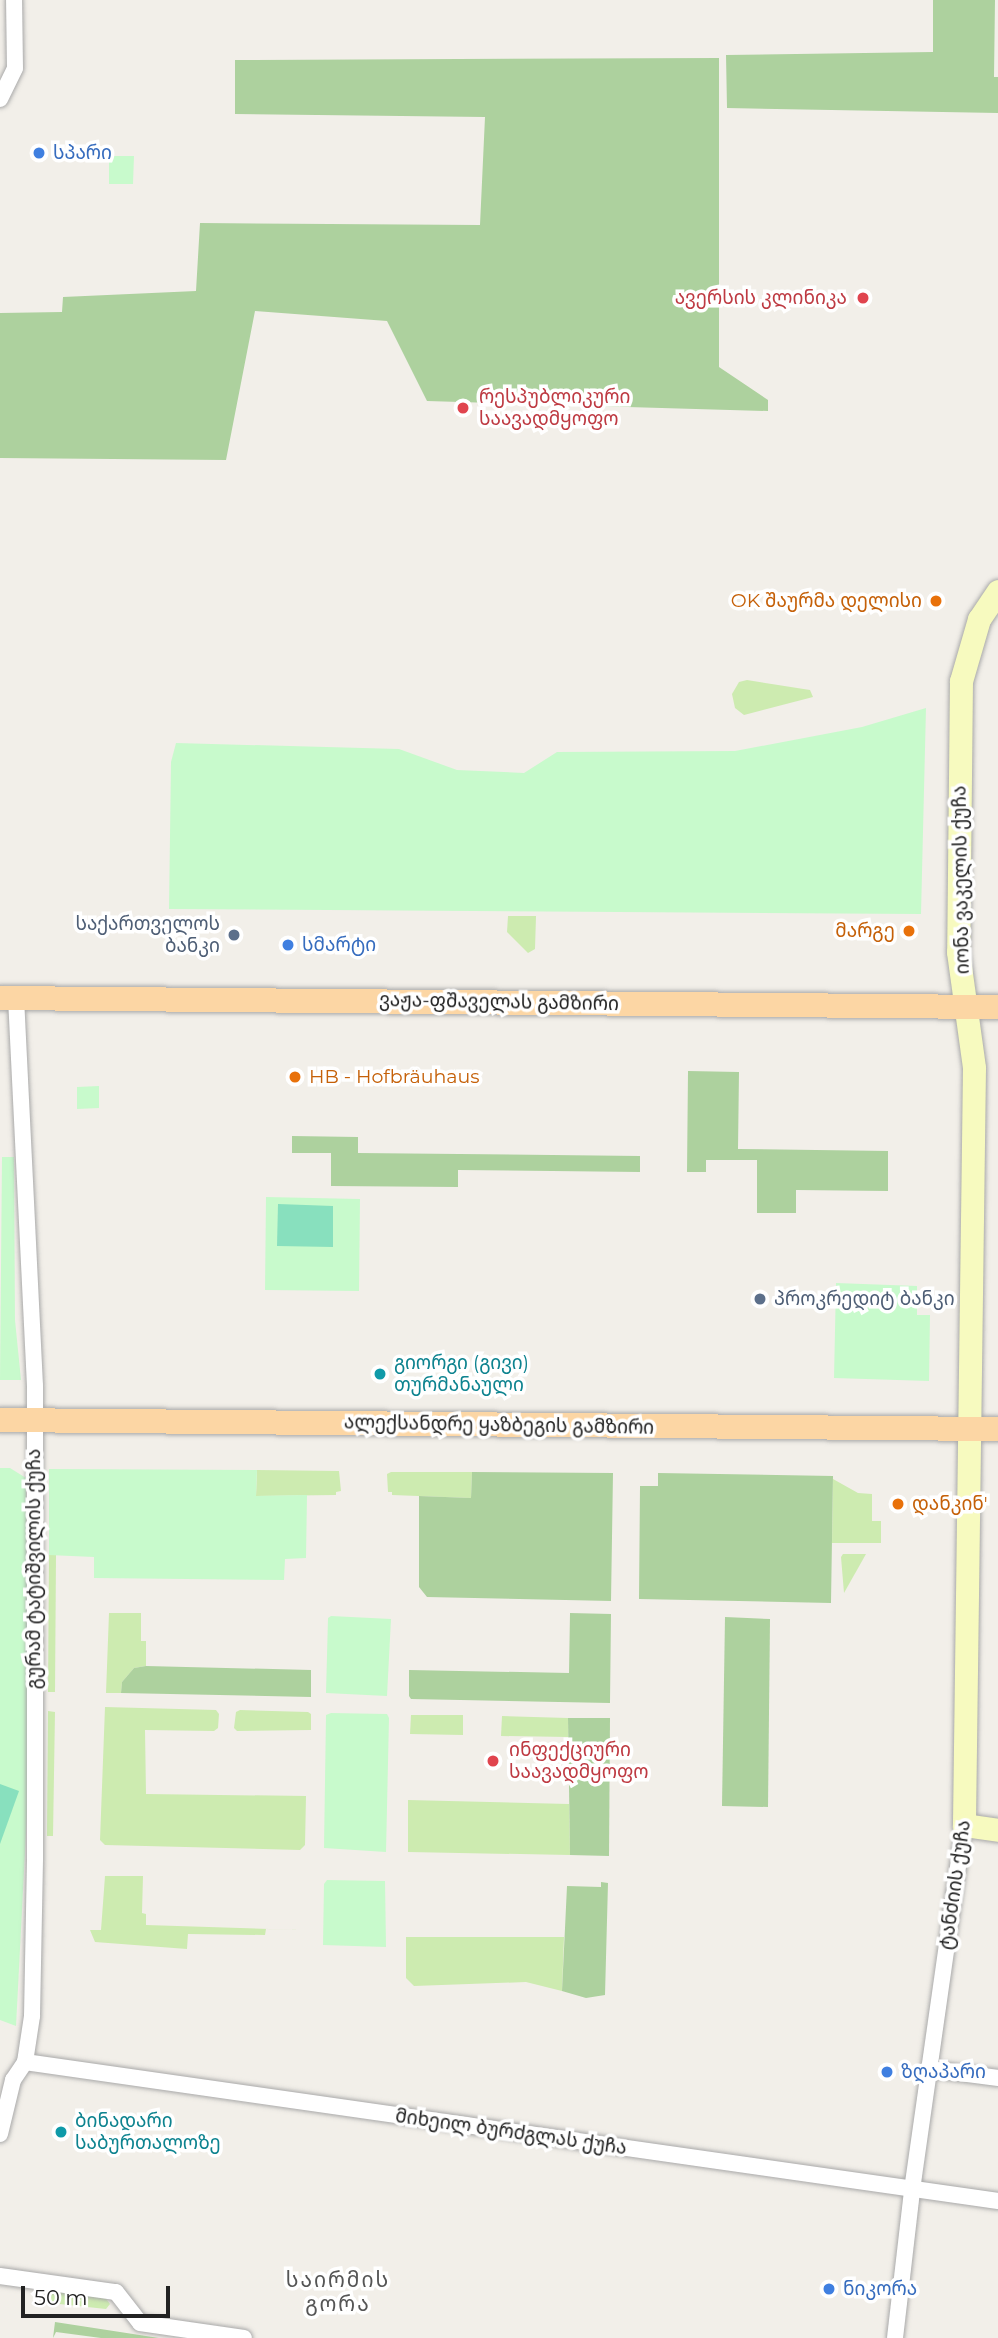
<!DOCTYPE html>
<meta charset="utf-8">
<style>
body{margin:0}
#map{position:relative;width:998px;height:2338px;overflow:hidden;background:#f2efe9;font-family:Montserrat,"Noto Sans Georgian",sans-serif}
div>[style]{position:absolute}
.grass>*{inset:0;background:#cdebb0}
.forest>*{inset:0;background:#add19e}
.park>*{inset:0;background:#c8facc}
.pitch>*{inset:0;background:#88e0be}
.roads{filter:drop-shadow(0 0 2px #a9a9a9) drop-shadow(0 0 2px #a9a9a9)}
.street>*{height:16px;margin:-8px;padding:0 8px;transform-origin:8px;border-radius:8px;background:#fff}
.secondary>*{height:23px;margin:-11.5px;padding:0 11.5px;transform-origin:11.5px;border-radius:11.5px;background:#f7fabf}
.primary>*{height:24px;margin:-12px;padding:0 12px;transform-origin:12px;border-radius:12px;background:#fcd6a4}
.dots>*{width:19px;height:19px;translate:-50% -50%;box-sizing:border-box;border:4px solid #fff;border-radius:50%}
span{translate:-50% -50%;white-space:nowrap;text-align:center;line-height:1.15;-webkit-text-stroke:7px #fff;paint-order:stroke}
.shop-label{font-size:19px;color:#366cbe}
.left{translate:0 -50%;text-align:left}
.health-label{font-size:19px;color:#be3a42}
.right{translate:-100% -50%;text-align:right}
.food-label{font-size:19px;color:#c56008}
.street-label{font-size:19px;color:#222}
.service-label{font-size:19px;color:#4e5e75}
.culture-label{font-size:19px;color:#0d838f}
.neighbourhood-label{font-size:21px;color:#555;letter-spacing:2px}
.scale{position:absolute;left:21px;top:2286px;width:149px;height:32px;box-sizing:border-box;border:4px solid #222;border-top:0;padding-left:9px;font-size:21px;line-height:24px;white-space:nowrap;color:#222;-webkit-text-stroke:5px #fff;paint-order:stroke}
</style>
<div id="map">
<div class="grass">
<i style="clip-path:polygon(747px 680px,810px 690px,813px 697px,744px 715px,735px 708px,732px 694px,739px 682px)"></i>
<i style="clip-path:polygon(508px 916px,536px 916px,535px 949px,528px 953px,507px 932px)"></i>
<i style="clip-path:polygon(257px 1470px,339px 1471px,341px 1491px,336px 1492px,336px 1495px,256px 1496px)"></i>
<i style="clip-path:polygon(391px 1472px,472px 1472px,471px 1498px,392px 1495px,392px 1492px,388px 1492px,387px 1474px)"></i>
<i style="clip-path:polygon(833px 1479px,858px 1493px,872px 1494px,872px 1521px,881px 1521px,881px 1543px,832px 1543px)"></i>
<i style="clip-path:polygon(843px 1554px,866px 1554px,844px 1593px,841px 1557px)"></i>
<i style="clip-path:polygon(49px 1555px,56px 1555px,55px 1692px,48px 1692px)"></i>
<i style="clip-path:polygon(109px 1613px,141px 1613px,141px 1641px,146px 1641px,146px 1666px,134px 1668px,122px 1682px,121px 1693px,106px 1693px)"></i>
<i style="clip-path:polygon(105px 1707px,216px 1710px,219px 1714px,218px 1728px,214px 1731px,145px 1730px,146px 1794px,306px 1796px,305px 1845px,300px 1850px,105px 1845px,100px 1840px)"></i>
<i style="clip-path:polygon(240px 1710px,308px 1712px,311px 1714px,311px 1730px,237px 1731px,234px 1728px,236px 1712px)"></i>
<i style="clip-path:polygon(48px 1711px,55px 1712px,53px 1836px,47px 1836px)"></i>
<i style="clip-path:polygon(411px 1715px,463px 1715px,463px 1735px,410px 1734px)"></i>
<i style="clip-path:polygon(502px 1716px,568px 1718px,568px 1737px,501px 1736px)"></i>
<i style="clip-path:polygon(408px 1800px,569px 1804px,570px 1855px,408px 1852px)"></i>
<i style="clip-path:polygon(105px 1876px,143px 1876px,142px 1913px,146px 1914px,146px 1925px,300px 1930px,266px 1929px,265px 1935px,188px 1934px,187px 1949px,95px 1942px,90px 1930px,101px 1930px)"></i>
<i style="clip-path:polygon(406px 1937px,564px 1937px,562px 1991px,526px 1982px,414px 1986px,406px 1978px)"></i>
<i style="clip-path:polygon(52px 2288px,104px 2296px,110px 2304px,106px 2309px,50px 2303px)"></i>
</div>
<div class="forest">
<i style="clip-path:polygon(933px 0,995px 0,994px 77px,998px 77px,998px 113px,727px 108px,726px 55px,933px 52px)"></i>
<i style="clip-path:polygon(719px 58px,719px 367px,768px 400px,768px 411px,427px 401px,387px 321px,255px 311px,226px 460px,0 458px,0 313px,62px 312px,63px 297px,196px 291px,200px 223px,480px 225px,485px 117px,235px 114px,235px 60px)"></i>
<i style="clip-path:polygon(688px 1071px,739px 1072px,738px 1149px,888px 1151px,888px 1191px,796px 1190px,796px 1213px,757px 1213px,757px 1160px,706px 1160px,706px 1172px,687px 1172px)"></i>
<i style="clip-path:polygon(292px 1136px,358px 1137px,358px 1153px,640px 1156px,640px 1172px,458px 1170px,458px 1187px,331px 1186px,331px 1153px,292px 1153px)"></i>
<i style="clip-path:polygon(472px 1472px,613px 1473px,611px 1601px,427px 1597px,419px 1587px,419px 1496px,471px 1498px)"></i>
<i style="clip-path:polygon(658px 1473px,833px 1476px,831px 1603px,639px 1599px,640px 1486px,658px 1486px)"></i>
<i style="clip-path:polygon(570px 1613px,611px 1614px,610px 1703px,411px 1699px,409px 1696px,409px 1670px,569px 1673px)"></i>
<i style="clip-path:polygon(725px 1617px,770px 1619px,768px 1807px,722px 1806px)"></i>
<i style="clip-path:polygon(146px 1666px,311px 1670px,311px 1697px,121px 1693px,122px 1682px,134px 1668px)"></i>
<i style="clip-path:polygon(568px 1718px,610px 1718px,609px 1856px,570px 1855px)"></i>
<i style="clip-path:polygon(601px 1882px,608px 1883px,605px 1995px,586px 1998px,562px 1991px,567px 1886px,601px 1887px)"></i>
<i style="clip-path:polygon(55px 2322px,159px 2338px,101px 2338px,56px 2332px,53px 2338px)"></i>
</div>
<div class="park">
<i style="clip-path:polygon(109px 156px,134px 156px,133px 184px,109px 184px)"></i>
<i style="clip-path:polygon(926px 708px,921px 914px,169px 909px,171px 762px,176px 743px,399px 749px,457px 770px,524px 773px,557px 752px,735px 751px,862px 727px)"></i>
<i style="clip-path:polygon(99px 1086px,99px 1108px,77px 1109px,77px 1087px)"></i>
<i style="clip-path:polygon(2px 1157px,14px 1157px,15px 1320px,21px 1380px,0 1380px)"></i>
<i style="clip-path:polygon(266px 1197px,360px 1199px,359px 1291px,265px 1290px)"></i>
<i style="clip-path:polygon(836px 1283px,917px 1286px,917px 1315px,930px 1315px,929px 1381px,834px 1378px)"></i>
<i style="clip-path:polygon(0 1468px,10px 1468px,26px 1478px,28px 1794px,16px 2026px,0 2020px)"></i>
<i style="clip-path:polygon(49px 1469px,257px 1470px,256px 1496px,307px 1495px,306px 1558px,285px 1559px,284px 1580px,94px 1578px,94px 1557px,49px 1555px)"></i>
<i style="clip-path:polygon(331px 1616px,391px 1619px,387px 1696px,326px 1693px,328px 1618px)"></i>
<i style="clip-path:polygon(331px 1713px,387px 1714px,389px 1718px,386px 1852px,324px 1848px,326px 1715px)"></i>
<i style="clip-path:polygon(327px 1880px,385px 1881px,386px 1947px,323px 1945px,324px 1884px)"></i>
</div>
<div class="pitch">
<i style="clip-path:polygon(278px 1204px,333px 1206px,333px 1247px,277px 1246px)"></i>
<i style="clip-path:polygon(0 1784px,19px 1791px,0 1844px)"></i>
</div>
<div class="roads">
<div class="street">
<i style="left:0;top:99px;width:34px;rotate:-64deg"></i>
<i style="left:15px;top:68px;width:68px;rotate:-90.8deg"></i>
<i style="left:25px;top:2062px;width:983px;rotate:8.13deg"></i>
<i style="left:929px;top:2069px;width:70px;rotate:7.4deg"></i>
<i style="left:0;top:2134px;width:56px;rotate:-76.5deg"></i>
<i style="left:13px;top:2080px;width:22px;rotate:-56deg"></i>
<i style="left:25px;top:2062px;width:47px;rotate:-81.3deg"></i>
<i style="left:32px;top:2016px;width:157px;rotate:-88.9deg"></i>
<i style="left:35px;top:1859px;width:473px;rotate:-90deg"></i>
<i style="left:35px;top:1386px;width:388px;rotate:-92.8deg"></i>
<i style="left:0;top:2276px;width:117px;rotate:7.9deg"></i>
<i style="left:116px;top:2292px;width:39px;rotate:52deg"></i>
<i style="left:140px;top:2323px;width:105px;rotate:8.2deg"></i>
<i style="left:895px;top:2338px;width:149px;rotate:-83.4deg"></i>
<i style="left:912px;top:2190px;width:369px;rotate:-81.9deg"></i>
</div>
<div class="secondary">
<i style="left:998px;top:591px;width:34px;rotate:124deg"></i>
<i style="left:979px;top:619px;width:65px;rotate:106.2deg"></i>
<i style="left:961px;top:681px;width:271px;rotate:90.6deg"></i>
<i style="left:958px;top:952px;width:117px;rotate:82.1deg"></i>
<i style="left:974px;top:1068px;width:757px;rotate:90.76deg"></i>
<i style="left:964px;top:1825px;width:34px;rotate:8deg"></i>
</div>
<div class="primary">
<i style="left:0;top:998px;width:998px;rotate:0.52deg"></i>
<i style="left:0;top:1420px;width:998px;rotate:0.52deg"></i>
</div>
</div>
<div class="dots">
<i style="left:39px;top:153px;background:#3f7fe0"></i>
<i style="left:863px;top:298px;background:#e0444e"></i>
<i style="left:463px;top:408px;background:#e0444e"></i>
<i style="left:936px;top:601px;background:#e8710a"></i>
<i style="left:909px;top:931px;background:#e8710a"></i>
<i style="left:234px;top:935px;background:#5c6f8a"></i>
<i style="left:288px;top:945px;background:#3f7fe0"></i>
<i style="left:295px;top:1077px;background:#e8710a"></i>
<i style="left:760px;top:1299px;background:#5c6f8a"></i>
<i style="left:380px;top:1374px;background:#0f9aa8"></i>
<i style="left:898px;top:1504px;background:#e8710a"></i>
<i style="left:493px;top:1761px;background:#e0444e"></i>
<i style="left:887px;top:2072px;background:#3f7fe0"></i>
<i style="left:61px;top:2132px;background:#0f9aa8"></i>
<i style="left:829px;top:2289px;background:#3f7fe0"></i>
</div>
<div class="shop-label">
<span class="left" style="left:53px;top:153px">სპარი</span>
<span class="left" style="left:302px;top:945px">სმარტი</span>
<span class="left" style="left:901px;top:2072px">ზღაპარი</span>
<span class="left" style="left:843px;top:2289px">ნიკორა</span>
</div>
<div class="health-label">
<span class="right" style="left:847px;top:298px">ავერსის კლინიკა</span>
<span class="left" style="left:479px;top:408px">რესპუბლიკური<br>საავადმყოფო</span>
<span class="left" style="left:509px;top:1761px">ინფექციური<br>საავადმყოფო</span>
</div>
<div class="food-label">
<span class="right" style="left:922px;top:601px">OK შაურმა დელისი</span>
<span class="right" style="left:895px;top:931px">მარგე</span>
<span class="left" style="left:309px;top:1077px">HB - Hofbräuhaus</span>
<span class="left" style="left:912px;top:1504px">დანკინ'</span>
</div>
<div class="street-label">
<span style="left:961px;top:880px;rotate:-91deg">იონა ვაკელის ქუჩა</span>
<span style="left:499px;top:1002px;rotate:1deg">ვაჟა-ფშაველას გამზირი</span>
<span style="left:499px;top:1425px;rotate:1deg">ალექსანდრე ყაზბეგის გამზირი</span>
<span style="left:34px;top:1569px;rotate:-90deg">გურამ ტატიშვილის ქუჩა</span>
<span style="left:955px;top:1885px;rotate:-82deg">ტანძიის ქუჩა</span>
<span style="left:511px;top:2132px;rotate:8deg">მიხეილ ბურძგლას ქუჩა</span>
</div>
<div class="service-label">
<span class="right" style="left:220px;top:935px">საქართველოს<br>ბანკი</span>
<span class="left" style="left:774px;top:1299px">პროკრედიტ ბანკი</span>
</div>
<div class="culture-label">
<span class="left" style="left:394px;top:1374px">გიორგი (გივი)<br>თურმანაული</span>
<span class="left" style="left:75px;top:2132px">ბინადარი<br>საბურთალოზე</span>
</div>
<div class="neighbourhood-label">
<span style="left:338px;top:2292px">საირმის<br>გორა</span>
</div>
<div class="scale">50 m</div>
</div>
